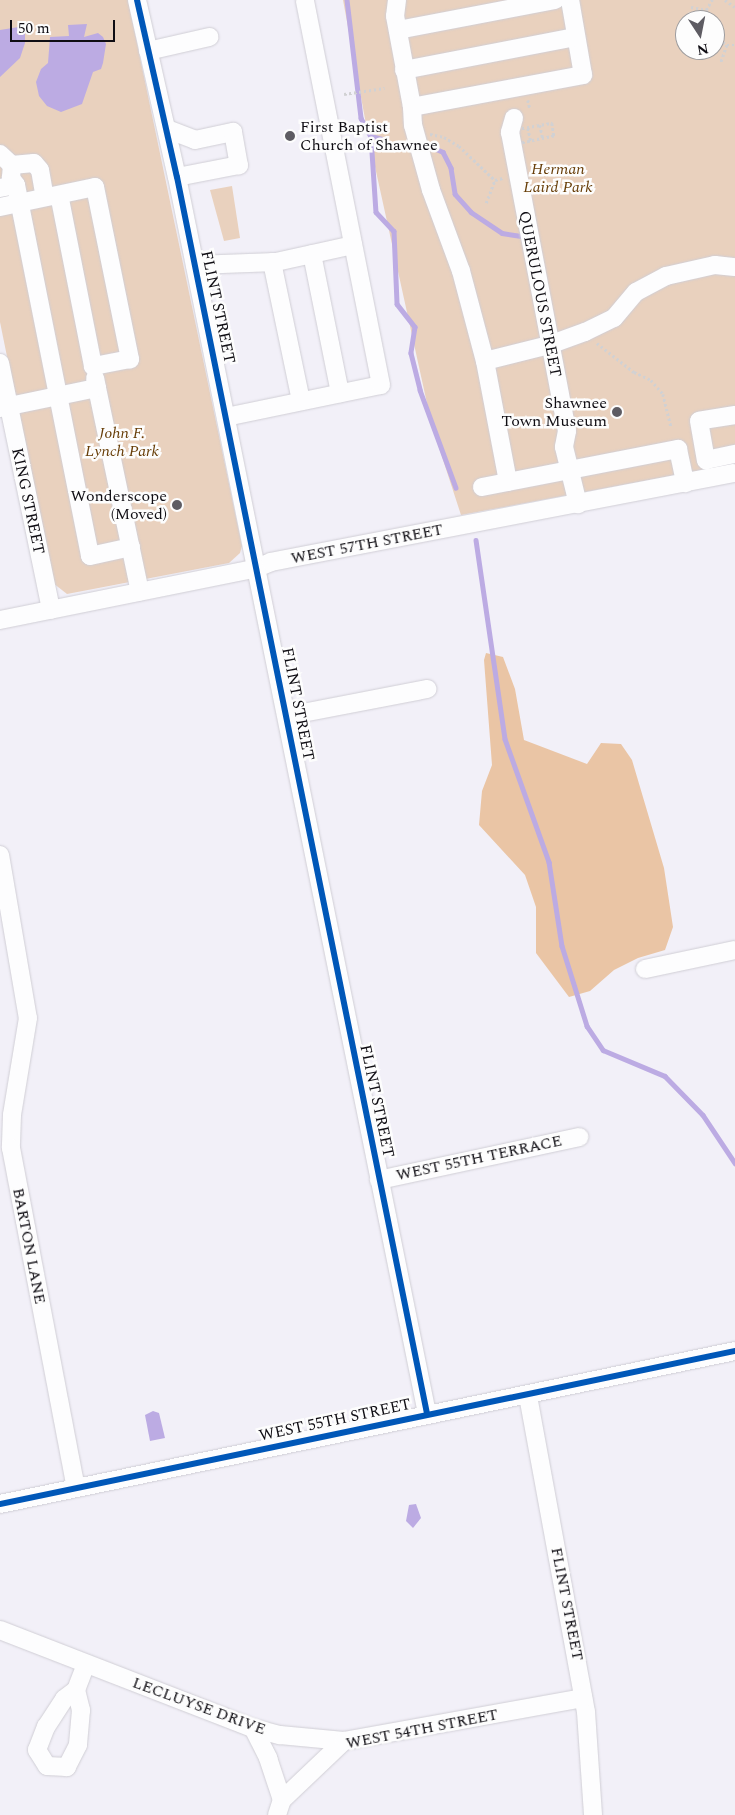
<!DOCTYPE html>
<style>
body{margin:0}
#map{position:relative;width:735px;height:1815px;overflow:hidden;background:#f2f0f8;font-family:Spectral,serif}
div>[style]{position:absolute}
.green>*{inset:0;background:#e9d1be}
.forest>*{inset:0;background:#eac5a5}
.water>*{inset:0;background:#bcabe3}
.stream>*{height:4.5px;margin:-2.25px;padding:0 2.25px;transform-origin:2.25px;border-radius:2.25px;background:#bcabe3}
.path>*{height:2.5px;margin-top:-1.25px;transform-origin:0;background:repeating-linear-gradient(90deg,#d1d1d3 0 2.5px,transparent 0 5px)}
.roads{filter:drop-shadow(0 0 1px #d0ced5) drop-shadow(0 0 1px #d0ced5)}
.minor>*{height:18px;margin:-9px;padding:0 9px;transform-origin:9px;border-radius:9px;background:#fdfdfe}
.cycleway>*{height:6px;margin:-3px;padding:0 3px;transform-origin:3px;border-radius:3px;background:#0057b8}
.dots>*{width:14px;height:14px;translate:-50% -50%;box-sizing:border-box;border:2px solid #fdfdfd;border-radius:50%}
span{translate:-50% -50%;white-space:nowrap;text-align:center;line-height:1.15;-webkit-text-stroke:5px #fdfdfd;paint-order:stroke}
.poi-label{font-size:16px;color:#0f0d13}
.left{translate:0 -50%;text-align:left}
.right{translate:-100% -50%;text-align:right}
.park-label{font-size:16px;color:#673d07;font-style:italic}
.street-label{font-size:16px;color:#0f0d13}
.north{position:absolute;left:675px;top:10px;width:50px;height:50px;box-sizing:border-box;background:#fdfdfd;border:1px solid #9e9d9f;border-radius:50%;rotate:169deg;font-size:14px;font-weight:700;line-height:20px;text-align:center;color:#0f0d13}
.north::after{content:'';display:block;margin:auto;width:18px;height:22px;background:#5e5c63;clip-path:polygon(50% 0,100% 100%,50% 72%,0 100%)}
.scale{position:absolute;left:10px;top:20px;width:105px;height:22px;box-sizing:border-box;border:2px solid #0f0d13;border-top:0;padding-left:6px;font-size:15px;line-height:18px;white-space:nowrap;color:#0f0d13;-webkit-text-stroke:4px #fdfdfd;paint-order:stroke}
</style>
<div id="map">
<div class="green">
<i style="clip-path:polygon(0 0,128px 0,242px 546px,240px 553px,229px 563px,67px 594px,53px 583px,0 322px)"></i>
<i style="clip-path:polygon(evenodd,343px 0,735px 0,735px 464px,461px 515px,432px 426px,368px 135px,343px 0,685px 20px,715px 20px,715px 50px,685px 50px,685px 20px)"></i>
<i style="clip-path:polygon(232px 186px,240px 238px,224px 241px,210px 190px)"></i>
</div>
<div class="forest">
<i style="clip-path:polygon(486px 653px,503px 657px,515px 689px,524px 740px,587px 764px,601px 743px,621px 744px,632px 760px,664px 868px,673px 927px,665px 950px,638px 958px,614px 970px,590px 991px,569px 997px,536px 953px,536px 907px,525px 875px,479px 825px,482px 791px,492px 765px,484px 660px)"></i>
</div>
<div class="water">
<i style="clip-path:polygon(87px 24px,84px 37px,98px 33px,103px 37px,106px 44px,103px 63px,101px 69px,93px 72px,82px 104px,61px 112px,47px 106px,39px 96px,36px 82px,41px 69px,48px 63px,50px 37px,69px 36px,68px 25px)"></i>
<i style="clip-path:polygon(25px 26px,25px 43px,20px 58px,0 77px,0 30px)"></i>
<i style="clip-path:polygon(153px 1411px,159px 1413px,165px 1438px,150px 1441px,145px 1415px)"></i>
<i style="clip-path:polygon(416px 1504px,421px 1518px,413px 1528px,406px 1521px,409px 1505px)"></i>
</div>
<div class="stream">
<i style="left:347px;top:0;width:119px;rotate:83.2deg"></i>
<i style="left:361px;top:118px;width:21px;rotate:62deg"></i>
<i style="left:371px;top:137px;width:75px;rotate:86.2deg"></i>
<i style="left:376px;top:212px;width:26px;rotate:47deg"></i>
<i style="left:394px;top:231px;width:73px;rotate:87.6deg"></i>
<i style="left:397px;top:304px;width:29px;rotate:52deg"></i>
<i style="left:415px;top:327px;width:26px;rotate:99deg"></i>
<i style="left:411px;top:353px;width:38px;rotate:76deg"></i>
<i style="left:420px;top:390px;width:104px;rotate:69.8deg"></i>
<i style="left:371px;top:136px;width:11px;rotate:15deg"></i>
<i style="left:429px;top:146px;width:15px;rotate:23deg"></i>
<i style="left:443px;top:152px;width:18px;rotate:63deg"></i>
<i style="left:451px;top:168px;width:26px;rotate:81deg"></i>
<i style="left:455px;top:194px;width:24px;rotate:48deg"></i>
<i style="left:471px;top:212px;width:37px;rotate:34deg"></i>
<i style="left:502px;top:233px;width:19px;rotate:9deg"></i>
<i style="left:476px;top:540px;width:201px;rotate:81.7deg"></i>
<i style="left:505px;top:739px;width:131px;rotate:70.3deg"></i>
<i style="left:549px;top:862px;width:85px;rotate:81.2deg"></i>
<i style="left:562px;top:946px;width:84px;rotate:72.6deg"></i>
<i style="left:587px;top:1026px;width:29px;rotate:56deg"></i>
<i style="left:603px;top:1050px;width:67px;rotate:22.8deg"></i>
<i style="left:665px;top:1076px;width:54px;rotate:45.7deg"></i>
<i style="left:703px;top:1115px;width:58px;rotate:56.3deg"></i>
</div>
<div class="path">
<i style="left:725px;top:0;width:12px;rotate:35deg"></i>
<i style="left:691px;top:7px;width:15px;rotate:11deg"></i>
<i style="left:708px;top:20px;width:10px;rotate:-101deg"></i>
<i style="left:706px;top:10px;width:12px;rotate:-59deg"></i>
<i style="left:715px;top:36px;width:15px;rotate:37deg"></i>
<i style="left:727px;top:45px;width:18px;rotate:109deg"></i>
<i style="left:727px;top:45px;width:8px"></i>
<i style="left:344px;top:94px;width:41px;rotate:-8.3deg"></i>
<i style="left:528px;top:100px;width:9px;rotate:77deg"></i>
<i style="left:552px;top:123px;width:13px;rotate:81deg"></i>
<i style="left:554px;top:136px;width:35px;rotate:168deg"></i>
<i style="left:520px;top:143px;width:14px;rotate:-102deg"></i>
<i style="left:517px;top:129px;width:36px;rotate:-10deg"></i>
<i style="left:540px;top:125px;width:14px;rotate:78deg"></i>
<i style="left:528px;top:128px;width:13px;rotate:77deg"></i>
<i style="left:430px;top:134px;width:14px;rotate:12deg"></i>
<i style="left:444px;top:137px;width:17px;rotate:31deg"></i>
<i style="left:459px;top:146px;width:50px;rotate:43.4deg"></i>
<i style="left:486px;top:203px;width:25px;rotate:-69deg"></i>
<i style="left:495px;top:180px;width:8px;rotate:-14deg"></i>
<i style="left:597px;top:343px;width:47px;rotate:38.1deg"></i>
<i style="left:634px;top:372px;width:19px;rotate:25deg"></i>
<i style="left:651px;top:380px;width:18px;rotate:49deg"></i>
<i style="left:663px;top:394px;width:34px;rotate:76deg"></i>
</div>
<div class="roads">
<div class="minor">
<i style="left:137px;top:0;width:181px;rotate:77.3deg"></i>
<i style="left:177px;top:177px;width:1262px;rotate:78.57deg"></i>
<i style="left:397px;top:0;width:16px;rotate:97deg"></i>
<i style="left:395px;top:16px;width:93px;rotate:79.4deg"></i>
<i style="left:412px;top:107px;width:174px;rotate:-10.6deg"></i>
<i style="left:583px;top:75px;width:76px;rotate:-99.8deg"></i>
<i style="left:398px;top:30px;width:160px;rotate:-10.8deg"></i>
<i style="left:148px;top:51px;width:63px;rotate:-12.9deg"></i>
<i style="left:404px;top:70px;width:175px;rotate:-10.9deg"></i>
<i style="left:412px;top:107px;width:18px;rotate:87deg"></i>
<i style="left:413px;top:125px;width:67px;rotate:74.5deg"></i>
<i style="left:431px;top:190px;width:86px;rotate:69.7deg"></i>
<i style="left:461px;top:271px;width:93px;rotate:75.1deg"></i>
<i style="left:485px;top:361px;width:66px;rotate:-14deg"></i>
<i style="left:549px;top:345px;width:38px;rotate:-20deg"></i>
<i style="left:585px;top:332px;width:32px;rotate:-26deg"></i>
<i style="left:614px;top:318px;width:34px;rotate:-50deg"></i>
<i style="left:636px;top:292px;width:34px;rotate:-28deg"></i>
<i style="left:666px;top:276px;width:50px;rotate:-12.7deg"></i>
<i style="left:715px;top:265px;width:20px;rotate:6deg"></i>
<i style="left:514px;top:118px;width:15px;rotate:106deg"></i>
<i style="left:510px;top:132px;width:304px;rotate:79.2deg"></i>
<i style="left:567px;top:431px;width:16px;rotate:101deg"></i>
<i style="left:564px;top:447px;width:59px;rotate:76.2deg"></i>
<i style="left:167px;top:129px;width:30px;rotate:21deg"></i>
<i style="left:195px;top:140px;width:39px;rotate:-12deg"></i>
<i style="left:233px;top:132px;width:34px;rotate:80deg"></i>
<i style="left:239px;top:165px;width:63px;rotate:169deg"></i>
<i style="left:0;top:154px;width:16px;rotate:43deg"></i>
<i style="left:16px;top:185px;width:378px;rotate:78.7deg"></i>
<i style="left:90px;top:556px;width:42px;rotate:-12.4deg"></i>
<i style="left:0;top:188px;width:16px;rotate:-11deg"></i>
<i style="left:16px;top:185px;width:9px;rotate:-126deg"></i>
<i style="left:11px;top:178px;width:13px;rotate:-86deg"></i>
<i style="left:12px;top:165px;width:22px;rotate:-5deg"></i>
<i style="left:34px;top:163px;width:9px;rotate:49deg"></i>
<i style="left:40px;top:170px;width:27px;rotate:80deg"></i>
<i style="left:0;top:207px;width:97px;rotate:-11.9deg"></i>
<i style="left:95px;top:187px;width:176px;rotate:78.5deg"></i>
<i style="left:130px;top:359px;width:38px;rotate:169deg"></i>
<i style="left:93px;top:366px;width:174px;rotate:-101.2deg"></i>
<i style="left:312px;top:254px;width:142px;rotate:78.6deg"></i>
<i style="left:272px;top:262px;width:142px;rotate:78.2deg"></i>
<i style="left:195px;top:265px;width:81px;rotate:-2.1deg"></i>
<i style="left:276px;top:262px;width:79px;rotate:-12.4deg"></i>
<i style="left:485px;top:361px;width:123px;rotate:79.2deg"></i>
<i style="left:0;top:363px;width:252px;rotate:78.3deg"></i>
<i style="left:97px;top:388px;width:208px;rotate:78.1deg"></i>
<i style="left:0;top:408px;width:99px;rotate:-11.7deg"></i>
<i style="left:97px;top:388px;width:10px;rotate:-101deg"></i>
<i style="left:735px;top:415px;width:36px;rotate:171deg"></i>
<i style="left:699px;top:421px;width:40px;rotate:80deg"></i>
<i style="left:706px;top:460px;width:30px;rotate:-12deg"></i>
<i style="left:226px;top:417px;width:158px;rotate:-11.7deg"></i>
<i style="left:381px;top:385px;width:392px;rotate:-101.2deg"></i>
<i style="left:482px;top:487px;width:200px;rotate:-11deg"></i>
<i style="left:678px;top:449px;width:35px;rotate:78deg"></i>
<i style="left:0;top:620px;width:262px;rotate:-11.4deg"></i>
<i style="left:257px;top:568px;width:15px;rotate:-23deg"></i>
<i style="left:271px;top:562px;width:472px;rotate:-10.9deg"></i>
<i style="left:287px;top:716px;width:143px;rotate:-10.9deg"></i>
<i style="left:0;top:855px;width:165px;rotate:80.3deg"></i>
<i style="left:28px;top:1018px;width:98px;rotate:99.4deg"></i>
<i style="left:12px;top:1115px;width:33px;rotate:92deg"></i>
<i style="left:11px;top:1148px;width:346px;rotate:79.2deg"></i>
<i style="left:645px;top:969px;width:92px;rotate:-11.9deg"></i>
<i style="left:379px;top:1180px;width:205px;rotate:-12.1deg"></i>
<i style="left:528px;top:1396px;width:321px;rotate:79.6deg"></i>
<i style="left:586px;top:1712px;width:103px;rotate:86.1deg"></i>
<i style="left:0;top:1504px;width:751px;rotate:-11.76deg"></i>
<i style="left:0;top:1630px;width:271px;rotate:21.2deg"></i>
<i style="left:253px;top:1728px;width:28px;rotate:15deg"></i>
<i style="left:280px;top:1735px;width:64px;rotate:5.4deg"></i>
<i style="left:76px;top:1690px;width:21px;rotate:76deg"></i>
<i style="left:81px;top:1710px;width:35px;rotate:95deg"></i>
<i style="left:78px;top:1745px;width:25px;rotate:117deg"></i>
<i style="left:67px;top:1767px;width:20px;rotate:-177deg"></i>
<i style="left:47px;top:1766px;width:19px;rotate:-122deg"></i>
<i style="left:37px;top:1750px;width:25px;rotate:-69deg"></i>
<i style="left:46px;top:1727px;width:33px;rotate:-57deg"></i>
<i style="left:64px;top:1699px;width:15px;rotate:-37deg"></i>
<i style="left:76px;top:1690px;width:28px;rotate:-69deg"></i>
<i style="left:253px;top:1728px;width:34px;rotate:63deg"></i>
<i style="left:268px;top:1758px;width:44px;rotate:71.6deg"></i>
<i style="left:277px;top:1815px;width:16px;rotate:-72deg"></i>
<i style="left:282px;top:1800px;width:86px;rotate:-43.6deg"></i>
<i style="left:344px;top:1741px;width:243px;rotate:-10.2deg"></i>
</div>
</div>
<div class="cycleway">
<i style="left:137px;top:0;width:181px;rotate:77.3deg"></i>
<i style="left:177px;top:177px;width:1262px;rotate:78.57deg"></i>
<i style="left:0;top:1504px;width:751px;rotate:-11.76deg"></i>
</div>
<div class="dots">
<i style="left:290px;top:136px;background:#5e5c63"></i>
<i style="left:617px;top:412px;background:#5e5c63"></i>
<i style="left:177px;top:505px;background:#5e5c63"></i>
</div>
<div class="poi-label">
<span class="left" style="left:300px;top:136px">First Baptist<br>Church of Shawnee</span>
<span class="right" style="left:607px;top:412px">Shawnee<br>Town Museum</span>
<span class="right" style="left:167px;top:505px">Wonderscope<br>(Moved)</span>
</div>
<div class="park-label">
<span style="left:558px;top:178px">Herman<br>Laird Park</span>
<span style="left:122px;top:442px">John F.<br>Lynch Park</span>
</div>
<div class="street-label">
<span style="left:540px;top:294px;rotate:79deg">QUERULOUS STREET</span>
<span style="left:218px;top:307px;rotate:78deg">FLINT STREET</span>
<span style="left:28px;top:501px;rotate:78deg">KING STREET</span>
<span style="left:367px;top:544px;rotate:-11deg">WEST 57TH STREET</span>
<span style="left:298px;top:704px;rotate:79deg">FLINT STREET</span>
<span style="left:377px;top:1101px;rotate:78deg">FLINT STREET</span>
<span style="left:479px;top:1158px;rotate:-12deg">WEST 55TH TERRACE</span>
<span style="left:29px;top:1246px;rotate:79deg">BARTON LANE</span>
<span style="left:335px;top:1420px;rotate:-12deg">WEST 55TH STREET</span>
<span style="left:567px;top:1604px;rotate:79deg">FLINT STREET</span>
<span style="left:199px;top:1706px;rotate:20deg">LECLUYSE DRIVE</span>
<span style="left:422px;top:1729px;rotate:-11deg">WEST 54TH STREET</span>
</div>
<div class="north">N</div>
<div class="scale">50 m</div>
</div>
